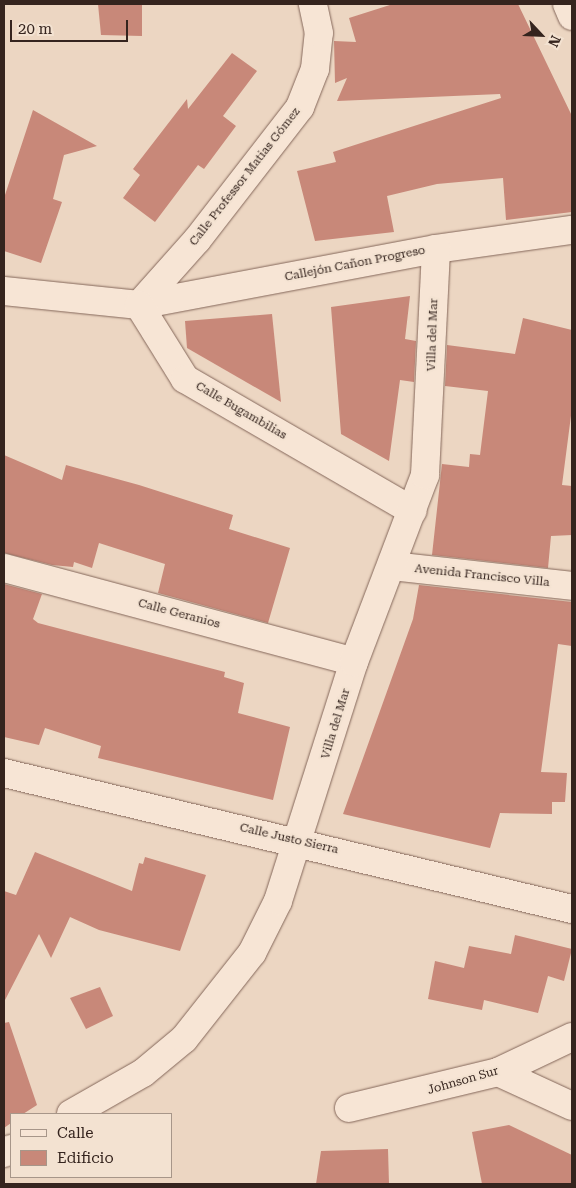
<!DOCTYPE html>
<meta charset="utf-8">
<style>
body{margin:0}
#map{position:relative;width:576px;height:1188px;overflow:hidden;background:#ecd6c2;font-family:"Roboto Serif",serif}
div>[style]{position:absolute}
.building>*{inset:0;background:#c88879}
.roads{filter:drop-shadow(0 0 1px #84675a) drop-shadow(0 0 1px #84675a)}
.minor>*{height:28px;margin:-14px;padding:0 14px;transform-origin:14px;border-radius:14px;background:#f7e5d5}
.tertiary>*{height:28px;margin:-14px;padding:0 14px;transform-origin:14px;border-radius:14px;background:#f7e5d5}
span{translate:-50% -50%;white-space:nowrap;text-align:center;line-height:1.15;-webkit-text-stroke:4px #f3e2d1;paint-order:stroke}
.street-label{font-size:12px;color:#35241e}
.frame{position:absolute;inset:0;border:5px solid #35241e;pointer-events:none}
.legend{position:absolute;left:10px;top:1113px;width:162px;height:65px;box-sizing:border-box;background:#f3e2d1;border:1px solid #a79689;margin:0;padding:6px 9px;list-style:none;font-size:15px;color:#35241e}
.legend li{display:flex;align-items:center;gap:10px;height:25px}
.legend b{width:25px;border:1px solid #a79689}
.north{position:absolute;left:516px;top:10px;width:50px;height:50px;-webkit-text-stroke:4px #f3e2d1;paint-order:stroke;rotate:115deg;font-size:14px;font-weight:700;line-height:20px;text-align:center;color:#35241e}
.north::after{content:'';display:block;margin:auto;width:18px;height:22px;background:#35241e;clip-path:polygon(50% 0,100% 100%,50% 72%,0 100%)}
.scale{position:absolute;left:10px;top:20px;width:118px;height:22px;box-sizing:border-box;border:2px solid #35241e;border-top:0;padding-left:6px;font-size:15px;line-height:18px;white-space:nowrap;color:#35241e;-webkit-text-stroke:4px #f3e2d1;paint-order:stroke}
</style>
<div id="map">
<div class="building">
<i style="clip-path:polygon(98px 4px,142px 4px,142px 36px,101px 35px)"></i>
<i style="clip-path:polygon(393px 4px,518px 4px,572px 116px,572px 212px,506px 220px,503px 178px,437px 184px,387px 196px,394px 232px,315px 241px,297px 171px,336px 162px,333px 152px,501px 98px,500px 94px,337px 101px,347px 78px,335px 83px,334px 41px,356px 42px,349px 18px)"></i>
<i style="clip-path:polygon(232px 53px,257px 71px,223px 116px,236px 126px,204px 169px,198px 165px,155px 222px,123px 198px,140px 175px,133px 169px,187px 99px,188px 109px)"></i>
<i style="clip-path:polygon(33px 110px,97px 146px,64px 155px,53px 199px,62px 202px,41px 263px,4px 251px,4px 198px)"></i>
<i style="clip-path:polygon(410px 296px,405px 339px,416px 341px,414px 382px,400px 380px,389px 461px,341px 434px,331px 307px)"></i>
<i style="clip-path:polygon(272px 314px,281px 402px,187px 348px,185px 321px)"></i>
<i style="clip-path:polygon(523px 318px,572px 330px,572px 408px,562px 485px,572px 486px,572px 535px,551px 536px,548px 568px,432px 555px,442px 464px,469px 467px,470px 454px,480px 455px,488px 391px,445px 386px,447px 345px,515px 354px)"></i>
<i style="clip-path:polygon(4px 455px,62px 480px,66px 465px,139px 485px,233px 515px,229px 529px,290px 548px,268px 623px,158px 593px,165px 564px,99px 543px,92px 568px,74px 562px,73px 567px,52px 565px,4px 553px)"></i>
<i style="clip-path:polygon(4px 584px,42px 594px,33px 619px,38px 623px,225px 672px,224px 677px,244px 683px,238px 713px,290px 727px,273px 800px,98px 758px,101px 746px,45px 728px,39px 745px,4px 737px)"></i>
<i style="clip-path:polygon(419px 585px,572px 602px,572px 646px,558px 644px,541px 772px,567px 773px,565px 802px,552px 802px,552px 814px,500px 813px,490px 848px,343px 814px,413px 619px)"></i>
<i style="clip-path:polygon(35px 852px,132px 891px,139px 863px,143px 864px,145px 857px,206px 875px,180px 951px,99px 930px,70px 917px,51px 958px,39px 934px,4px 1002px,4px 891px,16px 895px)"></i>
<i style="clip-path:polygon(515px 935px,572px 949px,564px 981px,548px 976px,538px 1013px,484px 1000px,482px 1010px,428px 999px,435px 961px,464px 968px,469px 946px,511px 954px)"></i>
<i style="clip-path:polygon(100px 987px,113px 1016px,86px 1029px,70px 998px)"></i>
<i style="clip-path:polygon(9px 1022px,37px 1105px,23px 1114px,11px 1114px,11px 1123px,4px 1128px,4px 1023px)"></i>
<i style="clip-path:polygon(509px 1125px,572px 1155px,572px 1184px,482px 1184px,472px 1132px)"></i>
<i style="clip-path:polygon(388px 1149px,389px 1184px,316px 1184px,321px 1151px)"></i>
</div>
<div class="roads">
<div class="minor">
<i style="left:567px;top:4px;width:13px;rotate:67deg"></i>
<i style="left:4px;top:291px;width:136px;rotate:5.9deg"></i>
<i style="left:139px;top:305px;width:302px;rotate:-10.7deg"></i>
<i style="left:436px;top:249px;width:137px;rotate:-8deg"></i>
<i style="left:139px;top:305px;width:87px;rotate:-48.3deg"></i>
<i style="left:197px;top:240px;width:168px;rotate:-52.2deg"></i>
<i style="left:300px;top:107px;width:41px;rotate:-68.5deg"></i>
<i style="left:315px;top:69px;width:36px;rotate:-84deg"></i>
<i style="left:319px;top:33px;width:30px;rotate:-102deg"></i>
<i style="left:139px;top:305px;width:87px;rotate:58.1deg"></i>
<i style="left:185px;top:379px;width:263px;rotate:30.1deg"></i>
<i style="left:392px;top:566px;width:181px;rotate:6.3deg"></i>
<i style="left:4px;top:568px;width:362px;rotate:15deg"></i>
<i style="left:498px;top:1072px;width:81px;rotate:24.7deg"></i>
<i style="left:349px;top:1108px;width:153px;rotate:-13.6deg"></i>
<i style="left:498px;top:1072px;width:82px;rotate:-25.3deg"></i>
<i style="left:71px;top:1114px;width:83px;rotate:-29.7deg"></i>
<i style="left:143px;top:1073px;width:53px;rotate:-39.7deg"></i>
<i style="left:184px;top:1039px;width:110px;rotate:-51.7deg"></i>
<i style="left:252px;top:953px;width:58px;rotate:-63.4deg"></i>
<i style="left:278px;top:901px;width:251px;rotate:-72.4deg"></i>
<i style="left:354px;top:662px;width:200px;rotate:-69.2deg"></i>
<i style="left:425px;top:475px;width:226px;rotate:-87.2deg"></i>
<i style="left:4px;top:1153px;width:8px;rotate:-30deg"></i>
</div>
<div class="tertiary">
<i style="left:4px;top:773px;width:584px;rotate:13.47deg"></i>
</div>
</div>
<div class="street-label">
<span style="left:245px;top:177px;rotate:-52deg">Calle Professor Matias Gómez</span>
<span style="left:355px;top:264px;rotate:-11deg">Callejón Cañon Progreso</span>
<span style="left:433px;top:335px;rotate:-88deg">Villa del Mar</span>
<span style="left:241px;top:411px;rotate:30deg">Calle Bugambilias</span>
<span style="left:482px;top:576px;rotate:6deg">Avenida Francisco Villa</span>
<span style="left:179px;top:614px;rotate:15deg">Calle Geranios</span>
<span style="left:336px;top:724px;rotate:-73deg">Villa del Mar</span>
<span style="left:289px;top:839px;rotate:13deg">Calle Justo Sierra</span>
<span style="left:463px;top:1081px;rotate:-16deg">Johnson Sur</span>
</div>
<div class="frame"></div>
<ul class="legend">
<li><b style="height:6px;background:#f7e5d5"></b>Calle</li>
<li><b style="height:14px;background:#c88879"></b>Edificio</li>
</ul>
<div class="north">N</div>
<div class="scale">20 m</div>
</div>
